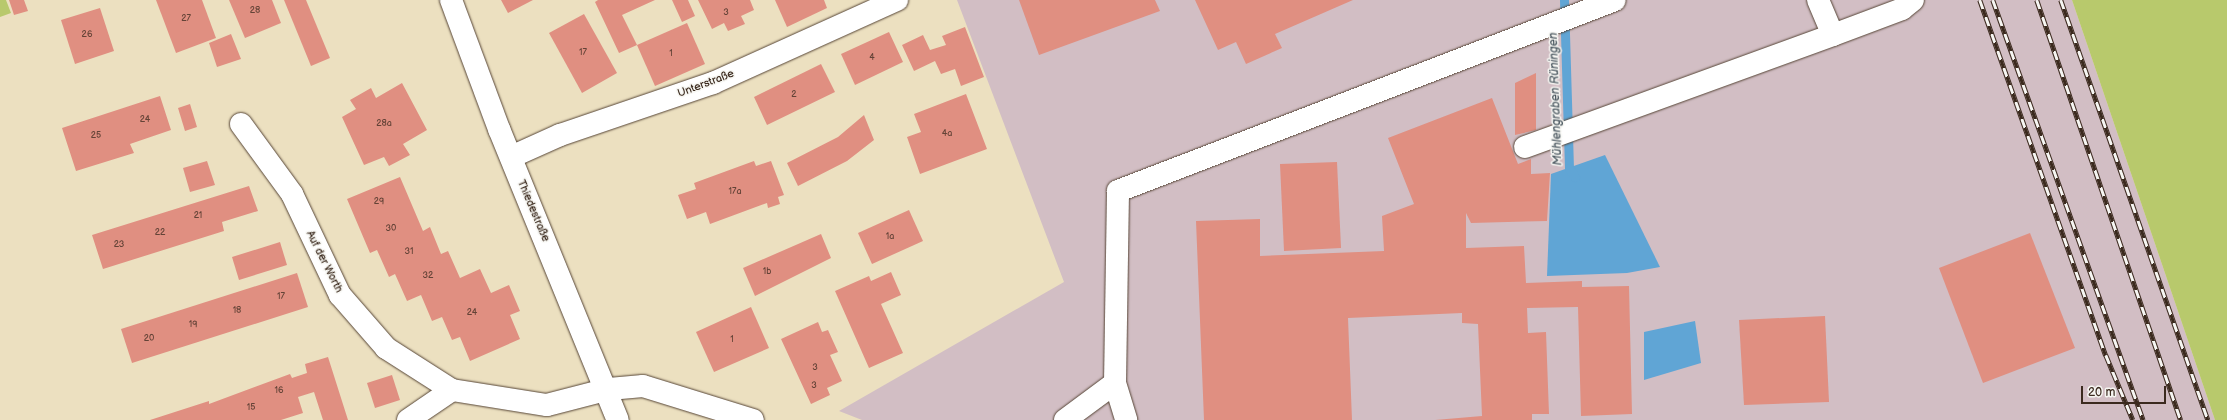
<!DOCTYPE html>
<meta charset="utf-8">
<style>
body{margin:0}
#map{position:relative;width:2227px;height:420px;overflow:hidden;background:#ece0c0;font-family:"Balsamiq Sans",sans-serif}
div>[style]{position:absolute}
.industrial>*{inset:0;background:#d2bec4}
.green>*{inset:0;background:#b8c96c}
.water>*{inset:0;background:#60a5d5}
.stream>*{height:9px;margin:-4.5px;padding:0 4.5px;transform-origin:4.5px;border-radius:4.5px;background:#60a5d5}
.building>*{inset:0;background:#e08f81}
.roads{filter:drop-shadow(0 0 1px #564536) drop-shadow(0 0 1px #564536)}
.minor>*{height:22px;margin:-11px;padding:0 11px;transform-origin:11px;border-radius:11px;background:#fff}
.rail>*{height:4.5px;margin-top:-2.25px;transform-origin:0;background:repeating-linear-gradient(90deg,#f6f6f2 0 9px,#3b2a1e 0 18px);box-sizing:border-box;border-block:1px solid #3b2a1e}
span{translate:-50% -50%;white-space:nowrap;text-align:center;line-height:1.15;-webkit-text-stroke:3px #f6f6f2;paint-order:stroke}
.number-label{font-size:9px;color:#644337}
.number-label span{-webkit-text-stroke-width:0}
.street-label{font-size:11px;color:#3b2a1e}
.water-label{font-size:12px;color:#48555e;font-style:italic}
.scale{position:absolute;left:2081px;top:386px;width:85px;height:18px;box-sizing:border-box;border:2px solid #3b2a1e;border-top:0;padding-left:5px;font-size:12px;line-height:14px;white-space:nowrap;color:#3b2a1e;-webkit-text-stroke:3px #f6f6f2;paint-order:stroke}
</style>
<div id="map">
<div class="industrial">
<i style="clip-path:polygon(957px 0,2072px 0,2215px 420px,862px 420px,839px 411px,1064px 282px)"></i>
</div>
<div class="green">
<i style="clip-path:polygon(0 0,6px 0,11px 13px,0 17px)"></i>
<i style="clip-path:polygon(2072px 0,2227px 0,2227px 420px,2215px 420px)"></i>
</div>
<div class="water">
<i style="clip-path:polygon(1605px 155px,1660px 267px,1627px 273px,1547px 276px,1551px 174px)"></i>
<i style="clip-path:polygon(1695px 321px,1701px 363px,1644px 380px,1644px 332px)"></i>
</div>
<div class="stream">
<i style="left:1564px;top:0;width:168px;rotate:88.3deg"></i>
<i style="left:1569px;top:168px;width:11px;rotate:56deg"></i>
</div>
<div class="building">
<i style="clip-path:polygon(9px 0,24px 0,28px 11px,14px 15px)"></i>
<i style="clip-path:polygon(156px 0,202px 0,216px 38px,176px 53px)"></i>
<i style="clip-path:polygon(229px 0,272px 0,281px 23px,245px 38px)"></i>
<i style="clip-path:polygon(284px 0,306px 0,330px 58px,311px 66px)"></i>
<i style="clip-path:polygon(501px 0,533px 0,508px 13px)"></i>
<i style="clip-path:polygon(598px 0,655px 0,622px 15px,637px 45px,619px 53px,595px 2px)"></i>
<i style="clip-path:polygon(672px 0,688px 0,695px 16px,682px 22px)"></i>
<i style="clip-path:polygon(698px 0,750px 0,754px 10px,741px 16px,745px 24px,728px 31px,724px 23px,712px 29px)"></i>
<i style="clip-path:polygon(775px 0,824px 0,827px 8px,787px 27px)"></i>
<i style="clip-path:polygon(1019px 0,1155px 0,1160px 11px,1039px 55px)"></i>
<i style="clip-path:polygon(1195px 0,1353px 0,1275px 34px,1282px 48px,1246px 64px,1236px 42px,1218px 50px)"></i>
<i style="clip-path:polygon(100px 8px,114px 51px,75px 64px,61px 20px)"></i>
<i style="clip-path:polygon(584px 14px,617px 73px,582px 93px,549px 33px)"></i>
<i style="clip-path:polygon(687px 23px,705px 64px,655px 86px,637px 45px)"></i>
<i style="clip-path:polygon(965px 27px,984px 77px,961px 86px,955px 69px,941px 74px,935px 61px,914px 71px,902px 45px,923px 35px,930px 50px,946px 45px,942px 36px)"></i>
<i style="clip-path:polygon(889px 32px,903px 62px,855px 85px,841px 54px)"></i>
<i style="clip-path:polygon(231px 34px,241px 59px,217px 67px,209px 43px)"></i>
<i style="clip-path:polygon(821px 64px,835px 92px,767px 125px,754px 97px)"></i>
<i style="clip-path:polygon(1536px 73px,1536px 130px,1515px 135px,1515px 83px)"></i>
<i style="clip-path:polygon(402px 83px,427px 130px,403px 144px,410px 155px,389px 166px,384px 157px,364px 165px,342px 117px,356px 109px,350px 100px,371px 88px,376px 98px)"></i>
<i style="clip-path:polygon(966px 94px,987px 149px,920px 174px,907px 137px,921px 132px,914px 114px)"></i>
<i style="clip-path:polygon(160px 96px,171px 130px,130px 144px,134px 153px,76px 171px,62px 128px)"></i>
<i style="clip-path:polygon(1492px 98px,1518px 164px,1531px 159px,1531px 174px,1550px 173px,1547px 221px,1471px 223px,1466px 213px,1466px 248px,1524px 246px,1526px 283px,1582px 281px,1582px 287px,1629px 286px,1632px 414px,1581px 416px,1578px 307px,1527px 308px,1528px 333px,1546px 332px,1549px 414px,1532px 414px,1532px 420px,1435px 420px,1482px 416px,1478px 324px,1462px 323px,1462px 313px,1348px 318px,1352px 420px,1204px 420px,1196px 221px,1260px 219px,1260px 256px,1384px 251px,1382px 216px,1414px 204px,1388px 138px)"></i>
<i style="clip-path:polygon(190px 104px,197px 127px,185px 131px,178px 108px)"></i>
<i style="clip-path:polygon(864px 115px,874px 140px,847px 161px,798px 186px,787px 163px,838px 137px)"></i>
<i style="clip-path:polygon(207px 161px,215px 185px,190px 192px,183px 168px)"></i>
<i style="clip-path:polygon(754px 161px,756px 166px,771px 161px,784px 195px,778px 197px,780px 204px,768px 208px,767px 203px,710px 224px,706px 212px,687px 219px,678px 195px,696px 189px,694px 183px)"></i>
<i style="clip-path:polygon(1337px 162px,1341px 248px,1284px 251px,1280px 164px)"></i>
<i style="clip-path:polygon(400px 177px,423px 231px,430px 227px,441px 254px,448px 251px,460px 278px,480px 269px,491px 293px,509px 285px,520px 311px,510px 315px,520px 339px,470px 361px,460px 337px,452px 340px,442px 317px,432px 321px,421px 295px,407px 301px,395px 274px,389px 277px,377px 250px,370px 253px,347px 199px)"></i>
<i style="clip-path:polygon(249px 186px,258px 211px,222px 222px,224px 231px,103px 269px,92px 235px)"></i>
<i style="clip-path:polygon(909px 210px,923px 241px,872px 264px,858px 233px)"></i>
<i style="clip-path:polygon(2030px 233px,2075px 348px,1983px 383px,1939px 268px)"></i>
<i style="clip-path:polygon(821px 234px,831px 258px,755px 296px,743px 268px)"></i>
<i style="clip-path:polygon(280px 242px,287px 265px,239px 280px,232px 257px)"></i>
<i style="clip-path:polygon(891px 272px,901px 295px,881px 304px,903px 353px,869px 368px,835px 291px,869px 276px,871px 281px)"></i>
<i style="clip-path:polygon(297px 273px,308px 307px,132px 363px,121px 329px)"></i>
<i style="clip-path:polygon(751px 307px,769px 348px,714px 372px,696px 332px)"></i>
<i style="clip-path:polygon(1825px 316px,1829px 402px,1744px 405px,1739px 320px)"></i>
<i style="clip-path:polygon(818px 322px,822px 332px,828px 330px,838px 352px,830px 355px,842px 381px,827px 388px,830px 395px,811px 404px,781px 339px)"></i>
<i style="clip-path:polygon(328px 357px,348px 420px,323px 420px,314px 392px,298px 397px,303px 413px,281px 420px,150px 420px,209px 401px,209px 404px,290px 374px,292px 378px,307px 373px,305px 364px)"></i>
<i style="clip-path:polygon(392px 375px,400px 400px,375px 408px,367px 383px)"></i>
</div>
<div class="roads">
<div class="minor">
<i style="left:451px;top:0;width:138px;rotate:69.6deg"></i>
<i style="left:499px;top:129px;width:314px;rotate:67.8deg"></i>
<i style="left:1818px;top:0;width:38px;rotate:67deg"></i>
<i style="left:241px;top:124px;width:87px;rotate:53.9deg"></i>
<i style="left:292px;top:194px;width:112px;rotate:64.6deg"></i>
<i style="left:340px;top:295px;width:70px;rotate:49deg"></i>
<i style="left:386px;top:348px;width:78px;rotate:32.5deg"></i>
<i style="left:1525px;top:147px;width:328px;rotate:-20deg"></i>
<i style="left:1833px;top:35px;width:74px;rotate:-20.6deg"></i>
<i style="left:1902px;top:9px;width:14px;rotate:-39deg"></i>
<i style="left:511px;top:157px;width:54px;rotate:-24.2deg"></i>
<i style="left:560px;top:135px;width:162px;rotate:-18.8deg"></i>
<i style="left:713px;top:83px;width:202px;rotate:-24.3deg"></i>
<i style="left:1115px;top:383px;width:39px;rotate:73deg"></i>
<i style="left:408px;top:420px;width:53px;rotate:-34.3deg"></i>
<i style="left:452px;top:390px;width:96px;rotate:9deg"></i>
<i style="left:547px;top:405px;width:64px;rotate:-14.5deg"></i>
<i style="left:609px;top:389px;width:34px;rotate:-5deg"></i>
<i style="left:643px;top:386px;width:115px;rotate:17.2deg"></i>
<i style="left:1065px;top:420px;width:62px;rotate:-36.5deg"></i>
<i style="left:1115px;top:383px;width:192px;rotate:-89.1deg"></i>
<i style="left:1118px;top:191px;width:532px;rotate:-21.02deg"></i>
</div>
</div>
<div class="rail">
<i style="left:1980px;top:0;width:377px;rotate:70.5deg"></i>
<i style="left:2106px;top:355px;width:70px;rotate:67.4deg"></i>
<i style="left:1993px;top:0;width:446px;rotate:70.3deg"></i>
<i style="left:2037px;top:0;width:444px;rotate:71.1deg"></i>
<i style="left:2061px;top:0;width:445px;rotate:70.7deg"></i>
</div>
<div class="number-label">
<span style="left:255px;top:11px">28</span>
<span style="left:726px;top:13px">3</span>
<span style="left:186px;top:19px">27</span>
<span style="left:87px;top:35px">26</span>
<span style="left:583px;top:53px">17</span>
<span style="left:671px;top:54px">1</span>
<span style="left:872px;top:58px">4</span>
<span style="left:794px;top:95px">2</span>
<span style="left:145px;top:120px">24</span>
<span style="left:384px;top:124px">28a</span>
<span style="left:947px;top:134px">4a</span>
<span style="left:96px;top:136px">25</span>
<span style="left:735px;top:192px">17a</span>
<span style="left:379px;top:202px">29</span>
<span style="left:198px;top:216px">21</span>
<span style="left:391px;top:229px">30</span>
<span style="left:160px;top:233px">22</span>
<span style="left:890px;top:237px">1a</span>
<span style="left:119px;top:245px">23</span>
<span style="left:409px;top:252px">31</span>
<span style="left:767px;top:272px">1b</span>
<span style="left:428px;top:276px">32</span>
<span style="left:281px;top:297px">17</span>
<span style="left:237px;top:311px">18</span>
<span style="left:472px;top:313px">24</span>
<span style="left:193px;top:325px">19</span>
<span style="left:149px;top:339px">20</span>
<span style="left:732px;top:340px">1</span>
<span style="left:815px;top:368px">3</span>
<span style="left:814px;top:386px">3</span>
<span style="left:279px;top:391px">16</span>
<span style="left:251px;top:408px">15</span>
</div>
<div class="street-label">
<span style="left:706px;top:84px;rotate:-21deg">Unterstraße</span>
<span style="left:533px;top:211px;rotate:67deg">Thiedestraße</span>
<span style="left:324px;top:262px;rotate:63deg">Auf der Worth</span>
</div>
<div class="water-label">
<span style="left:1556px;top:99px;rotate:-92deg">Mühlengraben Rüningen</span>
</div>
<div class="scale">20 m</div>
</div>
